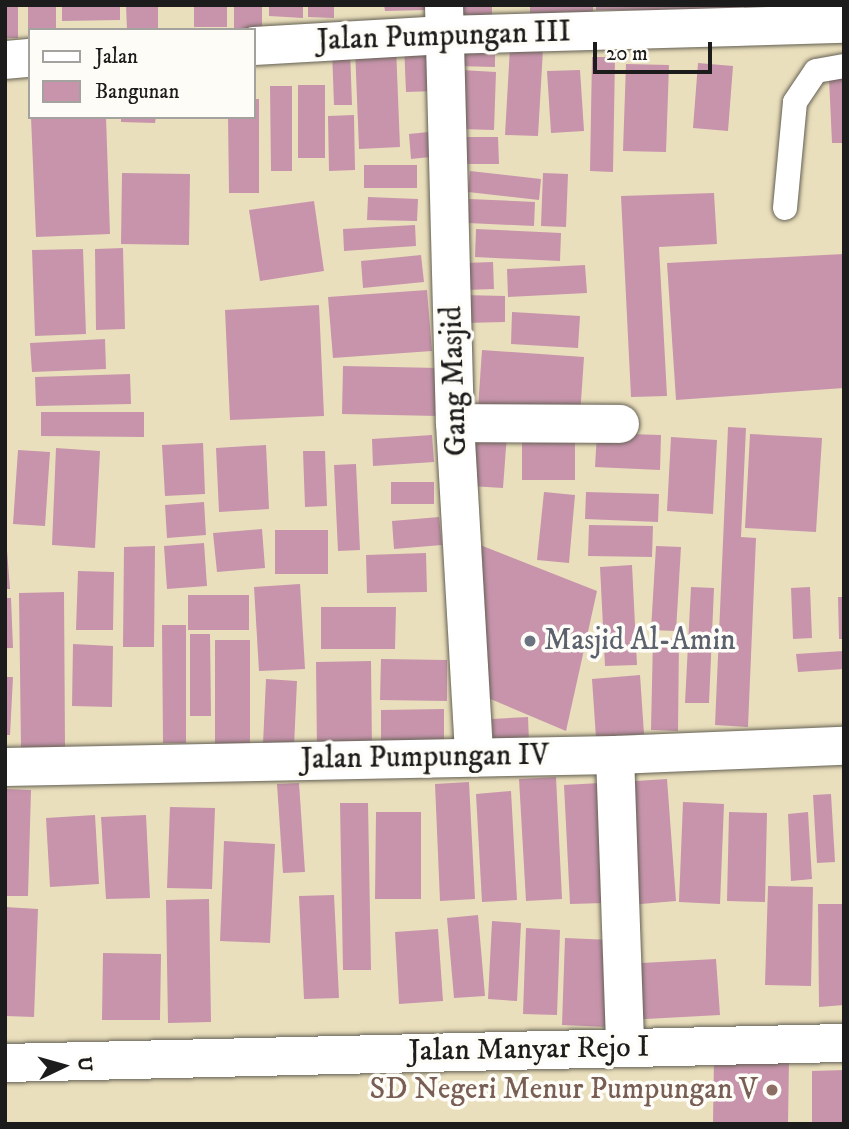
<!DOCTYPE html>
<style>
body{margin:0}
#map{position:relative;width:849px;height:1129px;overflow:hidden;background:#eadfbc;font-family:"IM FELL DW Pica",serif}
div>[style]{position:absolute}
.building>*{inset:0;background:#c794ac}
.roads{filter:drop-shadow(0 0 2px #646054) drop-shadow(0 0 2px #646054)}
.service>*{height:24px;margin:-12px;padding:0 12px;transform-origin:12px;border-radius:12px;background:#fff}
.minor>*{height:38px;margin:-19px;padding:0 19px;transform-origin:19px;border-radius:19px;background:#fff}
.dots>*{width:19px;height:19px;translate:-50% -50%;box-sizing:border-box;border:4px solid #fdfcf7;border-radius:50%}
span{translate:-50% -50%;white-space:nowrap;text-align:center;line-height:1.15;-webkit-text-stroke:7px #fdfcf7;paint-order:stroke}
.street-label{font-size:30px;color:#1c1c1c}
.worship-label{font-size:30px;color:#5b616d}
.left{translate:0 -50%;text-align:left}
.education-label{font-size:30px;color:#785e54}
.right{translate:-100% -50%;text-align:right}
.frame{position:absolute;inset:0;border:7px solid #1c1c1c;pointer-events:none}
.legend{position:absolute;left:28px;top:28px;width:228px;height:91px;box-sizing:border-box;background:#fdfcf7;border:2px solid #a3a29f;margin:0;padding:9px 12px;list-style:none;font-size:21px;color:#1c1c1c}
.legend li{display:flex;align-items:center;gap:14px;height:35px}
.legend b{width:35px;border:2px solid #a3a29f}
.north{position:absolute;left:28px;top:1031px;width:70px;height:70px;-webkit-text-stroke:5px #fdfcf7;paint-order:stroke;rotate:85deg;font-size:19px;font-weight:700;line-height:28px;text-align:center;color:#1c1c1c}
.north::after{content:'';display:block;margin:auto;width:24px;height:32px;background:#1c1c1c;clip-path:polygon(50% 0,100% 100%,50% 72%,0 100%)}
.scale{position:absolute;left:593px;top:42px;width:119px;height:32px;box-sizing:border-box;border:4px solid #1c1c1c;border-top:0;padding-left:9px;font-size:21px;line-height:24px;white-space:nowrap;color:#1c1c1c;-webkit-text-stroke:5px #fdfcf7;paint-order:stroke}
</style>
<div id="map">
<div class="building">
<i style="clip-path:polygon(5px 5px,18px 5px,18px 38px,5px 38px)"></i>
<i style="clip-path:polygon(28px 5px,56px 5px,56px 30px,28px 30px)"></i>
<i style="clip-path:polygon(62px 5px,120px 5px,120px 20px,62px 21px)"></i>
<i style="clip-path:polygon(126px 5px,158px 5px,158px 29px,127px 30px)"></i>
<i style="clip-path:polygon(194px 5px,227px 5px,227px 27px,194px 27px)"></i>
<i style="clip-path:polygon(234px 5px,262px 5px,262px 29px,234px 29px)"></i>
<i style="clip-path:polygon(269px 5px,303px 5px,303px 18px,269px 16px)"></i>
<i style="clip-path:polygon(308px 5px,334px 5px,334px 18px,308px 17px)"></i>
<i style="clip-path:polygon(384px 5px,427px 5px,427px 10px,385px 11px)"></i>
<i style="clip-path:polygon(454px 5px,492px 5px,492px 15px,455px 15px)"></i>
<i style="clip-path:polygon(530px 5px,593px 5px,593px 15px,530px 15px)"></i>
<i style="clip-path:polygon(596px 5px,753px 5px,753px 11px,596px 10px)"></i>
<i style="clip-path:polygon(435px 44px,436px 91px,406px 92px,404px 45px)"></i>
<i style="clip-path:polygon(457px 45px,495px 45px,495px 67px,456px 66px)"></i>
<i style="clip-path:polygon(396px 47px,400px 147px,359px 149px,355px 48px)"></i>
<i style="clip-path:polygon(510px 47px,543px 49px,538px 136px,505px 135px)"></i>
<i style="clip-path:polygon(332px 50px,350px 50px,352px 105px,334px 105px)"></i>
<i style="clip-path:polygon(592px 57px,615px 57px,613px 172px,590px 171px)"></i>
<i style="clip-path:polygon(698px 63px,733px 66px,728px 131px,693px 128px)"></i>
<i style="clip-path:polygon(626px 64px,669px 65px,666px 152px,623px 151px)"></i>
<i style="clip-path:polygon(461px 70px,496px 72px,494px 130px,459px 129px)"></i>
<i style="clip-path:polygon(580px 70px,584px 131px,551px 133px,547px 71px)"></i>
<i style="clip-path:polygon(844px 77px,844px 143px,832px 143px,829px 78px)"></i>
<i style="clip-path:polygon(298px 85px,325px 85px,325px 158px,298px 158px)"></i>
<i style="clip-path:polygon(270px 86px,292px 86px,292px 171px,271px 171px)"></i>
<i style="clip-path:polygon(254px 99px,259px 99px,259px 193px,229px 193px,228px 117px,254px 117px)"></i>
<i style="clip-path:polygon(354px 115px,355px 170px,329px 171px,328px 116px)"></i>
<i style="clip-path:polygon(31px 117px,106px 117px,110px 234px,36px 237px)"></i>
<i style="clip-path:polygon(121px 117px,156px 117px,155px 123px,121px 122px)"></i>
<i style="clip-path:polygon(438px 131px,440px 156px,411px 159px,409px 134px)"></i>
<i style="clip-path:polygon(465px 137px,498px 137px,499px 164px,466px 164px)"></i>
<i style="clip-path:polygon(364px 165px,417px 165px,417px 188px,364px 188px)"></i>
<i style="clip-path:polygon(470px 171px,541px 179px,539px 200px,468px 192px)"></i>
<i style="clip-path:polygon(122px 173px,190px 174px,189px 245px,121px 244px)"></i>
<i style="clip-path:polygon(543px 173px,568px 174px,566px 227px,541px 226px)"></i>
<i style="clip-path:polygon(714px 193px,717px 244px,659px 247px,667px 396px,631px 397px,621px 196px)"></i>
<i style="clip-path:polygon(368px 197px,418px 199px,417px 221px,367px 220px)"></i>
<i style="clip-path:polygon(469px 199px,535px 202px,534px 226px,468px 223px)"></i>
<i style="clip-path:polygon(314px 201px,324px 271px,260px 281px,249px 210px)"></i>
<i style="clip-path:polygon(415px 225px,416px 246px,344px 251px,343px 229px)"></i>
<i style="clip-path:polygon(476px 229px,561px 233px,560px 261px,475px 257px)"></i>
<i style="clip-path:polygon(123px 248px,125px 329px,96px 330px,95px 249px)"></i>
<i style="clip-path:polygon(83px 249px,86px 334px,35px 336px,32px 250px)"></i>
<i style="clip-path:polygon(844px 254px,844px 388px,676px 400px,667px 263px)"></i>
<i style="clip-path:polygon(421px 255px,424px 282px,363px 288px,361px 261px)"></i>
<i style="clip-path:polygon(493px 262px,494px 289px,465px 290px,465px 263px)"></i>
<i style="clip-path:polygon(585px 265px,587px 293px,508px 297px,507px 269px)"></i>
<i style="clip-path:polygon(427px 290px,432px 351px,333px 358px,328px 297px)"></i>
<i style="clip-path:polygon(463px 295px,505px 296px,505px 322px,463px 323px)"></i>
<i style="clip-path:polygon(319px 305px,324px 416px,230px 420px,225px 310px)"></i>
<i style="clip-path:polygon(512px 312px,580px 316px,578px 348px,511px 344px)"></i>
<i style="clip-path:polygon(105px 339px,106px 369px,32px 372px,30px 343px)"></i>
<i style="clip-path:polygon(482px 350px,584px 357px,580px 416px,478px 409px)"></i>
<i style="clip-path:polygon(343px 366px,439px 368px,438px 416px,342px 414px)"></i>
<i style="clip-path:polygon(130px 374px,131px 404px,36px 406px,35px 377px)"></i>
<i style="clip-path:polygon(41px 412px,144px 412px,144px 437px,41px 436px)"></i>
<i style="clip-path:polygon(728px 427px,746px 428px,741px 537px,756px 538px,748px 727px,715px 725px)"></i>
<i style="clip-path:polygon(473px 432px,507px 434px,503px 488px,470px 486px)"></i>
<i style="clip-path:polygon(597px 433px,661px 435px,660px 470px,595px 467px)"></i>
<i style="clip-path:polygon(750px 434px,822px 438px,816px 532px,745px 528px)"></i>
<i style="clip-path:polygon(432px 435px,434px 462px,373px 466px,372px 439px)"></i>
<i style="clip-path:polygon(671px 437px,717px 440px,713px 514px,667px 511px)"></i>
<i style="clip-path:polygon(522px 439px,575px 439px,575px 480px,522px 480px)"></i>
<i style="clip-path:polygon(203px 443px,205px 494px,165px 496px,162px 445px)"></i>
<i style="clip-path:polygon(266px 445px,269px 509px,219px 512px,216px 448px)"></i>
<i style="clip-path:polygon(56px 448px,100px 451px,95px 548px,52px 545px)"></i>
<i style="clip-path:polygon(18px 450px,50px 452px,45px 526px,13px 524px)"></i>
<i style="clip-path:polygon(303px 451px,325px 451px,327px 506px,305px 507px)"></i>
<i style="clip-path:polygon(356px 464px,360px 550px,338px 551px,334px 465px)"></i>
<i style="clip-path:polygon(391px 482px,434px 482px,434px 504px,391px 504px)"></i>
<i style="clip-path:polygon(544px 492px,575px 495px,569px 563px,537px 560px)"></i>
<i style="clip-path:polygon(586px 492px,659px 494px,658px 522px,585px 519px)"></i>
<i style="clip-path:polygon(204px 502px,206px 535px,167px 538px,165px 505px)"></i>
<i style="clip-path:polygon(439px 517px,442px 545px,394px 549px,392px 521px)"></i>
<i style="clip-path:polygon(5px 524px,10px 589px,5px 589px)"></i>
<i style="clip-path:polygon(589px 525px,653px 526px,652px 557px,588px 556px)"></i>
<i style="clip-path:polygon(262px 529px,265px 568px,217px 572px,213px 533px)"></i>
<i style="clip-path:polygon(275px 530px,328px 530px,328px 574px,275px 574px)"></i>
<i style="clip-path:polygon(204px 543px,207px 586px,167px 589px,164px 546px)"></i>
<i style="clip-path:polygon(475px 543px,597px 591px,566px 731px,474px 692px)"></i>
<i style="clip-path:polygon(155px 546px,154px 647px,123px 647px,124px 547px)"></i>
<i style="clip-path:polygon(656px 546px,681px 547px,676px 631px,651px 630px)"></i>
<i style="clip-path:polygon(426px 553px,427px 592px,367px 593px,366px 555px)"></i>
<i style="clip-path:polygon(632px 565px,637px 665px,605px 666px,600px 567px)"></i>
<i style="clip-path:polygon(78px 571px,114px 572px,113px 630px,76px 630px)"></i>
<i style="clip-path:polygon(300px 584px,305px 669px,259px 671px,254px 587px)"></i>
<i style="clip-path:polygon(691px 587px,714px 588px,709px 703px,685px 703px)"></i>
<i style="clip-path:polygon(810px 587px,812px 638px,793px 639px,791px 588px)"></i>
<i style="clip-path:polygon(64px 592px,65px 748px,21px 748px,19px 593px)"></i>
<i style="clip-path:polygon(188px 595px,249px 595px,249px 630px,188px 630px)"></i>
<i style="clip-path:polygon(838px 597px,844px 597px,844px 639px,839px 639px)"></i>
<i style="clip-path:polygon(5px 598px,11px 598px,13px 648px,5px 648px)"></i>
<i style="clip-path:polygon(321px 607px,396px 607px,395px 649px,321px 649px)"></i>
<i style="clip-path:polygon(162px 625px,186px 625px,186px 743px,163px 743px)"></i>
<i style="clip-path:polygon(190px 634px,210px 634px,211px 716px,190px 716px)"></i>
<i style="clip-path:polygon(653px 638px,679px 639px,678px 731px,651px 730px)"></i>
<i style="clip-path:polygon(215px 640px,250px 640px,250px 745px,215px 745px)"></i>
<i style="clip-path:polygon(73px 644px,113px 646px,112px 707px,72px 706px)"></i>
<i style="clip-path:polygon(843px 651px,844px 669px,798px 672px,796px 654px)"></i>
<i style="clip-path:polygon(381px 659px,447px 660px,447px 701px,380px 700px)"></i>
<i style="clip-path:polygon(371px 661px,372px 751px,317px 752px,316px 662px)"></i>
<i style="clip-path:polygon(640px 675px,644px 734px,596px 738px,592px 679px)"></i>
<i style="clip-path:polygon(5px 677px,13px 677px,10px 735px,5px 735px)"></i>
<i style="clip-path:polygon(266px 679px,297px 681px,294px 746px,263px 744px)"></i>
<i style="clip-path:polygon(444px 709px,444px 741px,381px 742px,381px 710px)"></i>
<i style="clip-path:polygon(528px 717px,529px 742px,493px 743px,492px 719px)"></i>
<i style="clip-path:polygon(556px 777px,562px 899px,526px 901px,519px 779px)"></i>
<i style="clip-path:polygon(667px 779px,676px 901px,629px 905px,620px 782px)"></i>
<i style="clip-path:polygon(469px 782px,475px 899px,440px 901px,435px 784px)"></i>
<i style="clip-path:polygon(299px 783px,305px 872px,283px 873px,277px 784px)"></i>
<i style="clip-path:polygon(600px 783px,605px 903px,570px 904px,564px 785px)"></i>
<i style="clip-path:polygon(5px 789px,31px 790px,28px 896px,5px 896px)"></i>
<i style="clip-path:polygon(511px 791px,517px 900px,482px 902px,476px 794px)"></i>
<i style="clip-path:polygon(831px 794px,835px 862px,817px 863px,813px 795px)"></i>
<i style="clip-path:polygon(683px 802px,724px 804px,720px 904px,679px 902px)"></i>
<i style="clip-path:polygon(340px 803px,368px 803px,371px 970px,343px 970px)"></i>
<i style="clip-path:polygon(170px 807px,215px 808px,212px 889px,167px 888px)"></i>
<i style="clip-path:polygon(376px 812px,421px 812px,421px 899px,375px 899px)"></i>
<i style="clip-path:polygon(729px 812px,767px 813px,765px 902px,727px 901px)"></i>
<i style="clip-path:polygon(808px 812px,812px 879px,791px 881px,788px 814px)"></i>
<i style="clip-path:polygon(95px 815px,99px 884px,50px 887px,46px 818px)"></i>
<i style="clip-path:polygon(146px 815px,150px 898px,106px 899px,101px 817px)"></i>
<i style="clip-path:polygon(224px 841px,275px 844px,270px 943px,220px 941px)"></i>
<i style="clip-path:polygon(768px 886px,813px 887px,811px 986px,765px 985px)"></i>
<i style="clip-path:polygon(334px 895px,339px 998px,304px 999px,299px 896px)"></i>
<i style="clip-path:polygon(209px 899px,211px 1022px,168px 1023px,166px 900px)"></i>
<i style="clip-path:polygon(818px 904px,844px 904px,844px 1005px,819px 1007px)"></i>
<i style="clip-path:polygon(5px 907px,38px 909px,34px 1017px,5px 1016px)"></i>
<i style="clip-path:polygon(478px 915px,485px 996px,454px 998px,447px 918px)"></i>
<i style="clip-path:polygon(492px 921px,521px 923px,517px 1001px,488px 999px)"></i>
<i style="clip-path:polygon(526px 928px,560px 930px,557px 1015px,523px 1014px)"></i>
<i style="clip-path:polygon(438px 929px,443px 1001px,399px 1004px,395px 932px)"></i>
<i style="clip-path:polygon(565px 938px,611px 940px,608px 1027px,562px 1025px)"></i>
<i style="clip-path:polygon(103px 953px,161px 954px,160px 1020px,102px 1020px)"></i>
<i style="clip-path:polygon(716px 959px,720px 1015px,627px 1020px,623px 964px)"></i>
<i style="clip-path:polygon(714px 1058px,789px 1059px,788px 1124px,713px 1124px)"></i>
<i style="clip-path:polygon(844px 1070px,844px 1124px,812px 1124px,812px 1071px)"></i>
</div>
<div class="roads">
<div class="service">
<i style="left:785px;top:208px;width:106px;rotate:-84.6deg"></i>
<i style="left:795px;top:102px;width:37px;rotate:-56deg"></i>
<i style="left:816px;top:71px;width:28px;rotate:-10deg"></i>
</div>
<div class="minor">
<i style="left:444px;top:5px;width:418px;rotate:88.5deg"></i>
<i style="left:455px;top:423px;width:334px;rotate:86.7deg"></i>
<i style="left:254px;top:46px;width:191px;rotate:-3.3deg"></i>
<i style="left:445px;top:35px;width:399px;rotate:-1.6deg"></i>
<i style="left:5px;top:60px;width:25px;rotate:-5deg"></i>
<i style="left:455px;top:423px;width:165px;rotate:0.3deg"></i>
<i style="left:615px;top:755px;width:293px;rotate:88deg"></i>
<i style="left:5px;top:767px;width:610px;rotate:-1.13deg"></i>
<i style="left:615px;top:755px;width:229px;rotate:-2.3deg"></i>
<i style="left:5px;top:1063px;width:839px;rotate:-1.37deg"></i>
</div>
</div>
<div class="dots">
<i style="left:530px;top:641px;background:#6b7280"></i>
<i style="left:772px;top:1090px;background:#8d6e63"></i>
</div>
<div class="street-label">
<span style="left:444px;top:37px;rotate:-2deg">Jalan Pumpungan III</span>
<span style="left:455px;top:381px;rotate:-92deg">Gang Masjid</span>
<span style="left:425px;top:758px;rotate:-1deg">Jalan Pumpungan IV</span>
<span style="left:529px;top:1050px;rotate:-1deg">Jalan Manyar Rejo I</span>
</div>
<div class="worship-label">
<span class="left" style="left:544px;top:641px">Masjid Al-Amin</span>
</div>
<div class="education-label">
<span class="right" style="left:758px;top:1090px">SD Negeri Menur Pumpungan V</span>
</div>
<div class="frame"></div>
<ul class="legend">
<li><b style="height:9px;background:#fff"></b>Jalan</li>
<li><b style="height:19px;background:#c794ac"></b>Bangunan</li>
</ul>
<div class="north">U</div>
<div class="scale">20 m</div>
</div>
